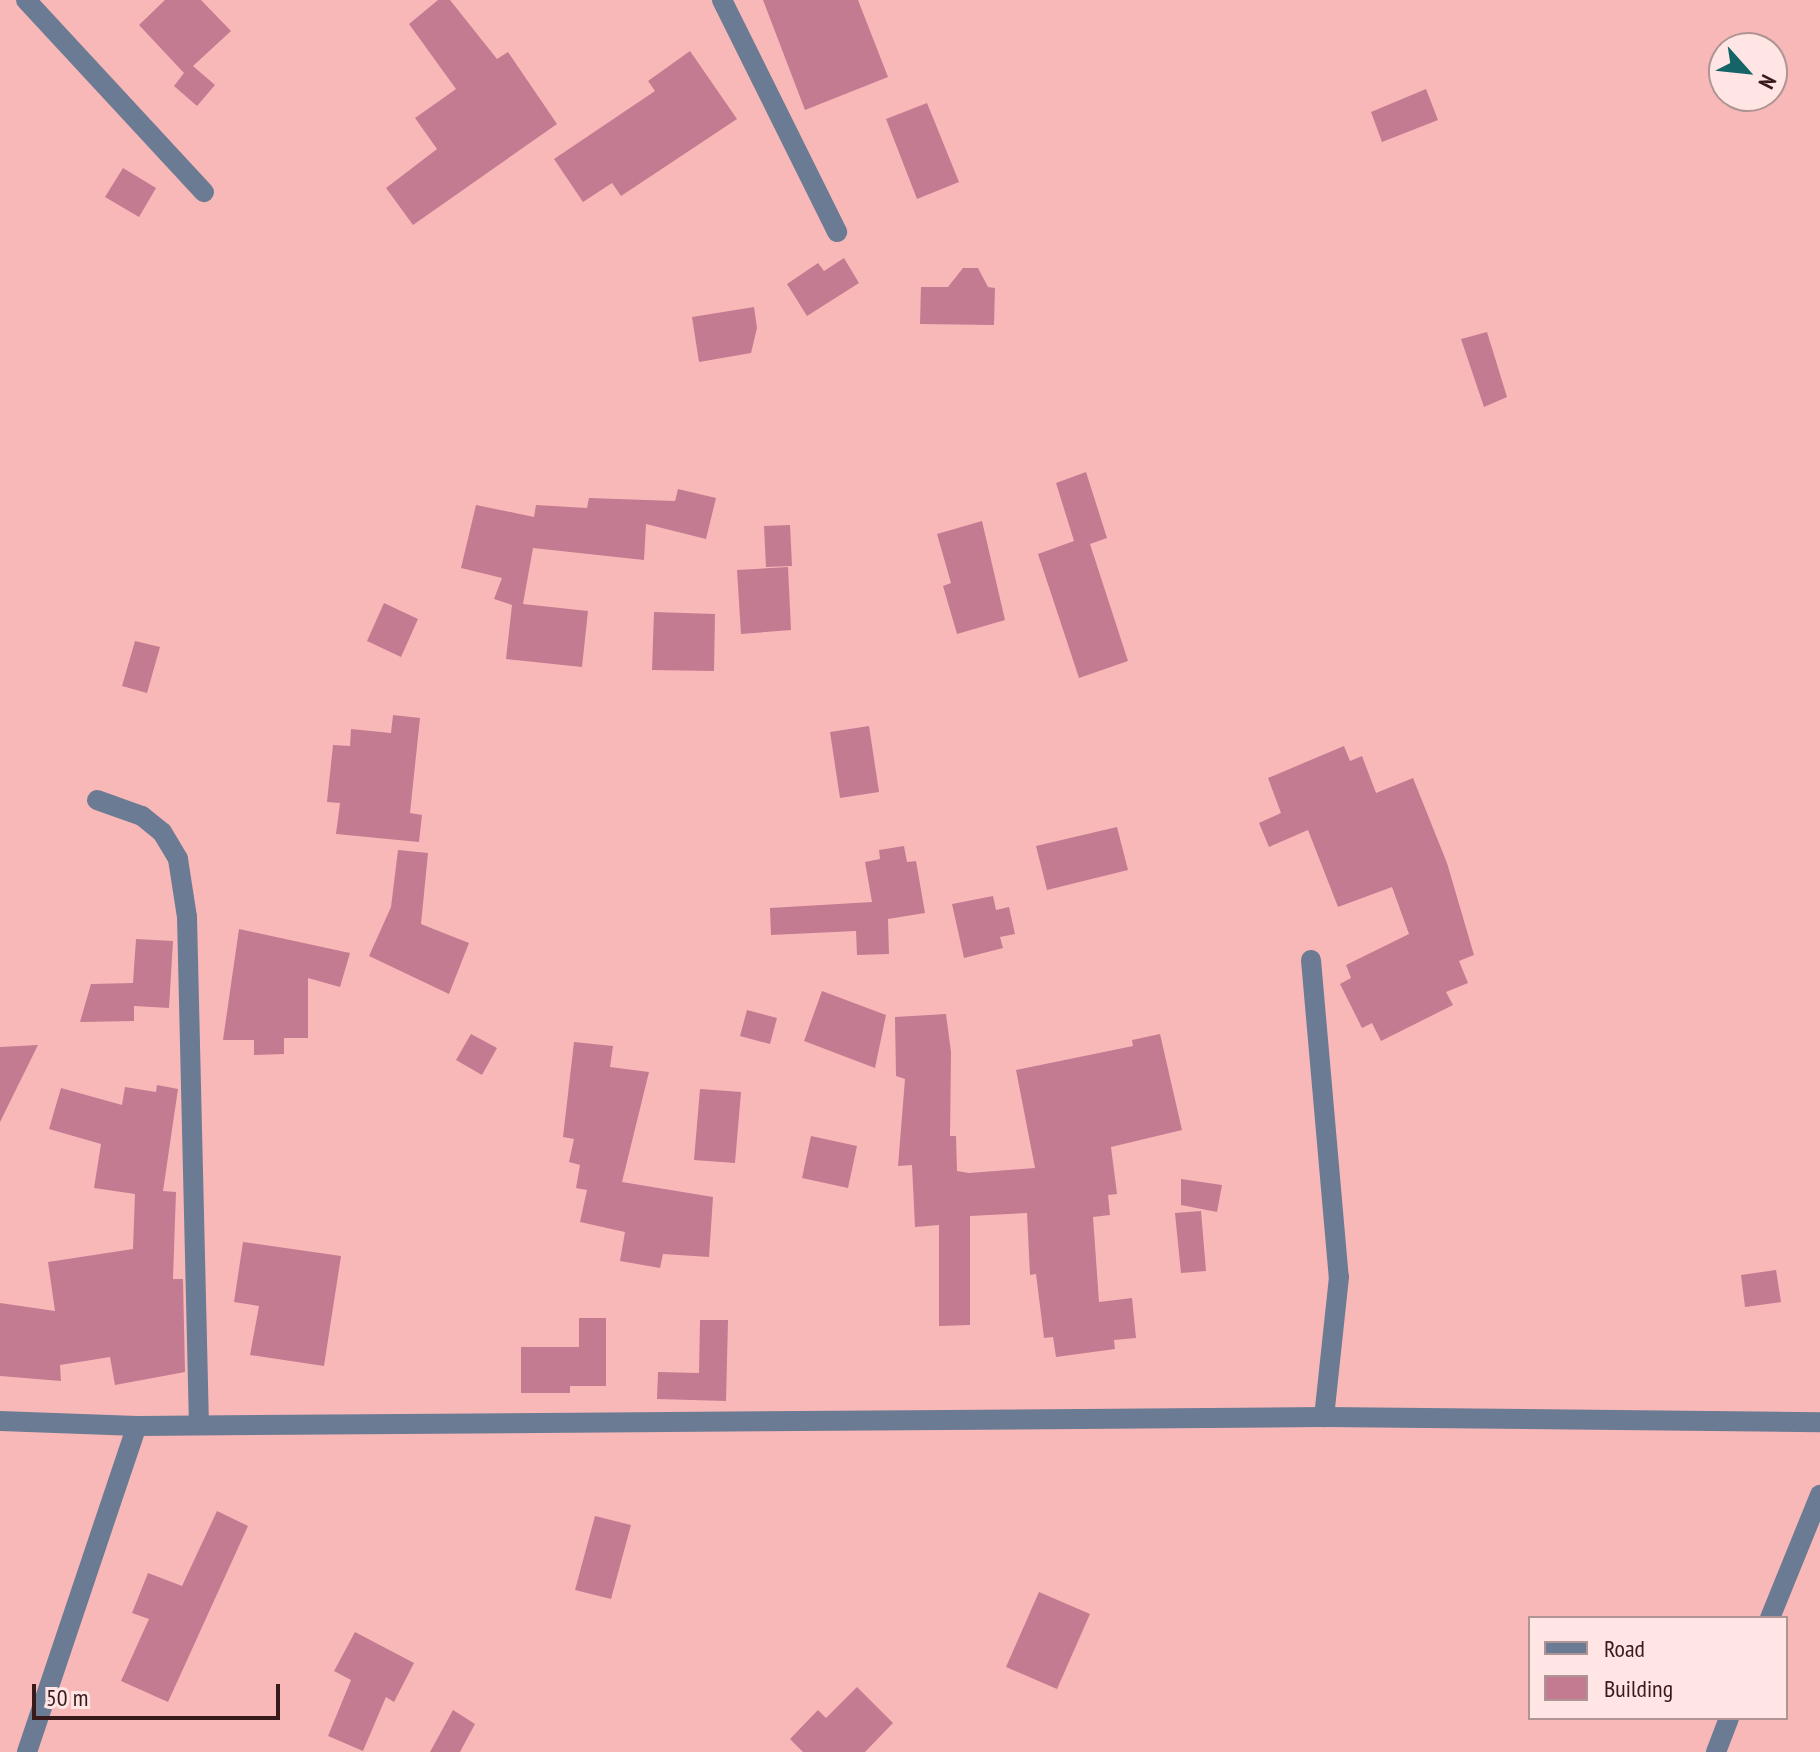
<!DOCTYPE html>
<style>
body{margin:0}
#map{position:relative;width:1820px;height:1752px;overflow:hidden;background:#f9b8b8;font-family:"PT Sans Narrow",sans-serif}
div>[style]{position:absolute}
.building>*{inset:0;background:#c37b92}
.minor>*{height:20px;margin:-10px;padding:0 10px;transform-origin:10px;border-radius:10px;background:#6b7b94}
span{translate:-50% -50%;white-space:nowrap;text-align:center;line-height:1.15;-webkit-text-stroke:8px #ffe5e4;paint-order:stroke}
.legend{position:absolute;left:1528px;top:1616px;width:260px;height:104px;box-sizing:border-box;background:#ffe5e4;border:2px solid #af9494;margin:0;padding:10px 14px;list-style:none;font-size:24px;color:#381a1b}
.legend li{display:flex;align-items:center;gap:16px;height:40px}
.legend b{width:40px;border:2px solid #af9494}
.north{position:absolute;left:1708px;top:32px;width:80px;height:80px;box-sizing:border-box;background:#ffe5e4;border:2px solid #af9494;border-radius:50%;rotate:117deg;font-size:22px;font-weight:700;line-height:32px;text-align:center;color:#381a1b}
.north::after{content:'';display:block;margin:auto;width:28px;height:36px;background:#156467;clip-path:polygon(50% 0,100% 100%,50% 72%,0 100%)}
.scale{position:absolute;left:32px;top:1684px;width:248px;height:36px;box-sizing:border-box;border:4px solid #381a1b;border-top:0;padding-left:10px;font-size:24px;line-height:28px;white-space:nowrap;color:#381a1b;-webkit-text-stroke:6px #ffe5e4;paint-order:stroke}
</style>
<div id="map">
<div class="building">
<i style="clip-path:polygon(165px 0,201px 0,231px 31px,193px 66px,215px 85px,197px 106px,174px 86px,184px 73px,139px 25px)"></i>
<i style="clip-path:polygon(438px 0,450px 0,497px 59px,508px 52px,557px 124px,413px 225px,386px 188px,437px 149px,415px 118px,456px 89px,409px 24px)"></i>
<i style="clip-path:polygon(763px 0,858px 0,888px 77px,805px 110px)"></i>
<i style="clip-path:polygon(690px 51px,737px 119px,621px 196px,612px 183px,583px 202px,554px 159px,655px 91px,648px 81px)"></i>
<i style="clip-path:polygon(1426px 89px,1438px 120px,1382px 142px,1371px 112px)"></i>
<i style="clip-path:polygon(927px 103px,959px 182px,917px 199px,886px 119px)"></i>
<i style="clip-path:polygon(123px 168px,156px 188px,139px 217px,105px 197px)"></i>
<i style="clip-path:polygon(844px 258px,859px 283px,807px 316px,787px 284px,818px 263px,824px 271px)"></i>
<i style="clip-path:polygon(963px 268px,978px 268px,988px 287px,995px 288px,994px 325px,920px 324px,921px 287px,948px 287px)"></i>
<i style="clip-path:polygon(754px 307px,757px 328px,751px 353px,699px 362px,692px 317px)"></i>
<i style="clip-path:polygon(1487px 332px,1507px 397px,1484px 407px,1461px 339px)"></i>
<i style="clip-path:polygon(1086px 472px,1107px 538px,1090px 544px,1128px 661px,1079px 678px,1038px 554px,1074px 541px,1056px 483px)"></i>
<i style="clip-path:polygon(678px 489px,716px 498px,706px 539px,646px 524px,644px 560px,533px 548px,523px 604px,588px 611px,582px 667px,506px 659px,512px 605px,494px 599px,502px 578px,461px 568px,476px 505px,534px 517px,536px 505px,587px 508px,589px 498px,675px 501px)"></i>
<i style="clip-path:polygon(982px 521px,1005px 620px,957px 634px,943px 586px,951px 583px,937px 534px)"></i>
<i style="clip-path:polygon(790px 525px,792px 566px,766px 567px,764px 526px)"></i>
<i style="clip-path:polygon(788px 567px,791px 630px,741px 634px,737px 570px)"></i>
<i style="clip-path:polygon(384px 603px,418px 619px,401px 657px,367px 641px)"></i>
<i style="clip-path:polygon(654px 612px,715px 614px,714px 671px,652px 670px)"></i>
<i style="clip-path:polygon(135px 641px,160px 647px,147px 693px,122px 686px)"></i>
<i style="clip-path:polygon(393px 715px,420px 718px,410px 813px,422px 815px,419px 842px,336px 834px,340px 803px,327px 802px,333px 745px,350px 746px,351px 729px,391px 733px)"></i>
<i style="clip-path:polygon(869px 726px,879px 792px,840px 798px,830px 732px)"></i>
<i style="clip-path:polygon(1344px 746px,1350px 761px,1362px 756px,1376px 793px,1413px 778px,1447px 863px,1474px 955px,1459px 961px,1468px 983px,1446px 992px,1453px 1005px,1381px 1041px,1372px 1023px,1362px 1028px,1340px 984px,1351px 978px,1346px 965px,1409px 934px,1392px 887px,1338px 907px,1308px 830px,1269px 847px,1259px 823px,1281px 813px,1268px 778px)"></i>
<i style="clip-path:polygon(1117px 827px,1128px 870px,1047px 890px,1036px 846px)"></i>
<i style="clip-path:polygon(904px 846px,907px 862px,916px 861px,925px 913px,888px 919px,889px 954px,857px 955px,856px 931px,771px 935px,770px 908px,872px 902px,865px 862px,880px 859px,879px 850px)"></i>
<i style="clip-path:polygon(398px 850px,428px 853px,421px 924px,469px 943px,449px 994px,369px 956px,391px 907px)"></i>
<i style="clip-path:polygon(993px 896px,996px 910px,1009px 907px,1015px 934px,1000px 937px,1003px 948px,964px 958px,952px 904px)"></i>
<i style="clip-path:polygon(239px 929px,350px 953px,340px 987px,308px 978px,308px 1038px,284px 1038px,284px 1054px,254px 1055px,254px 1040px,223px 1040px)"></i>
<i style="clip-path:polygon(136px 939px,173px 941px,169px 1008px,134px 1006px,134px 1021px,80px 1022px,91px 984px,133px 983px)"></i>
<i style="clip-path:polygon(822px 991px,886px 1015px,875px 1068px,804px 1041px)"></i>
<i style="clip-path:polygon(747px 1010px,777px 1018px,770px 1044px,740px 1036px)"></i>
<i style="clip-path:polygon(946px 1014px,951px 1052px,950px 1136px,956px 1136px,957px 1171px,969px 1173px,1035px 1168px,1016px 1070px,1133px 1046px,1132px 1040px,1160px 1034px,1182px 1130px,1111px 1147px,1117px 1194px,1108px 1195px,1110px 1215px,1093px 1217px,1099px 1302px,1132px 1298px,1136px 1338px,1114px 1340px,1115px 1349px,1056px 1357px,1053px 1337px,1044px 1338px,1036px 1274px,1030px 1275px,1027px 1213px,970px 1216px,970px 1325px,939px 1326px,939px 1225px,915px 1227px,912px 1165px,898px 1166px,905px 1079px,896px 1076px,895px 1017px)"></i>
<i style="clip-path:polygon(471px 1034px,497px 1048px,482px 1075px,456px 1060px)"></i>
<i style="clip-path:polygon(574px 1042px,613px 1046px,610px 1067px,649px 1072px,622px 1182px,713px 1197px,709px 1257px,663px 1254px,660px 1268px,620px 1261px,625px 1232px,580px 1222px,587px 1190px,576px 1188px,580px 1165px,569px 1162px,574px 1139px,563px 1137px)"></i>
<i style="clip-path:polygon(38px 1045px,0 1122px,0 1047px)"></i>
<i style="clip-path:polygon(157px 1085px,178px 1089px,163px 1191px,176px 1192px,173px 1279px,183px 1279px,185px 1372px,115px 1385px,110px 1357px,60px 1365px,61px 1381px,0 1376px,0 1303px,55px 1311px,48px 1262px,133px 1249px,135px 1194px,94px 1188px,101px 1144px,49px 1129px,61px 1088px,122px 1105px,125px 1087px,156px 1092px)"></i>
<i style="clip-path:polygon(700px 1089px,741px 1092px,735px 1163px,694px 1160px)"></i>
<i style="clip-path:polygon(811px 1136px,857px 1146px,848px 1188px,802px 1178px)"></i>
<i style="clip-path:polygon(1181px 1179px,1222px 1185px,1217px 1212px,1181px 1205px)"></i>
<i style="clip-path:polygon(1201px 1211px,1206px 1271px,1181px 1273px,1175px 1213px)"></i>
<i style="clip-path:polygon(243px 1242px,341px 1256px,324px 1366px,250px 1355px,259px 1306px,234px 1302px)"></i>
<i style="clip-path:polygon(1776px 1270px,1781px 1302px,1745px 1307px,1741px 1275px)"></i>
<i style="clip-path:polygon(579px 1318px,606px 1318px,606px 1386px,570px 1386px,570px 1393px,521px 1393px,521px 1347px,579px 1347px)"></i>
<i style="clip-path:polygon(700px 1320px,728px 1320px,726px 1401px,657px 1399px,658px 1372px,699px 1373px)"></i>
<i style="clip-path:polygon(217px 1511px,248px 1526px,168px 1702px,121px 1681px,149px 1619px,132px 1613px,148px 1573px,182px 1586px)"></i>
<i style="clip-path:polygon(595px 1516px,631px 1525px,611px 1599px,575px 1590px)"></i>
<i style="clip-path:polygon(1039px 1592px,1090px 1614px,1057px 1689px,1006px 1667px)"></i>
<i style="clip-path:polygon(355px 1632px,414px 1663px,394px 1702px,386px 1697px,363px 1751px,328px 1736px,351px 1680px,334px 1671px)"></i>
<i style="clip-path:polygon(857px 1687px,893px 1723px,865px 1752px,803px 1752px,790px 1739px,818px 1710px,826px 1718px)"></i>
<i style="clip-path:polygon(453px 1710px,475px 1724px,460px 1752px,430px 1752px)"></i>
</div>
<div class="minor">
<i style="left:26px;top:0;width:262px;rotate:47.2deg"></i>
<i style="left:722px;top:0;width:259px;rotate:63.6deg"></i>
<i style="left:97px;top:800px;width:48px;rotate:19.6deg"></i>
<i style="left:142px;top:816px;width:26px;rotate:39deg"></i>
<i style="left:162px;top:832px;width:31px;rotate:59deg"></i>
<i style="left:178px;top:859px;width:59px;rotate:81.2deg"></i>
<i style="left:187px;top:917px;width:508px;rotate:88.65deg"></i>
<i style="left:1311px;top:960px;width:318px;rotate:85deg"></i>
<i style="left:1339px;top:1277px;width:141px;rotate:96.1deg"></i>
<i style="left:0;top:1421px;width:137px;rotate:2.1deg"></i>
<i style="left:137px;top:1426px;width:1187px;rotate:-0.43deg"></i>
<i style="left:1324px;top:1417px;width:496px;rotate:0.6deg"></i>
<i style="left:1770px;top:1618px;width:133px;rotate:-67.9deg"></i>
<i style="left:27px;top:1752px;width:344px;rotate:-71.4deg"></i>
<i style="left:1716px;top:1752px;width:36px;rotate:-69deg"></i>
</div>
<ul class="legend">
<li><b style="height:10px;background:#6b7b94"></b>Road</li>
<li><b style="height:22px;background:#c37b92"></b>Building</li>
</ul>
<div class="north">N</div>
<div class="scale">50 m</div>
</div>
